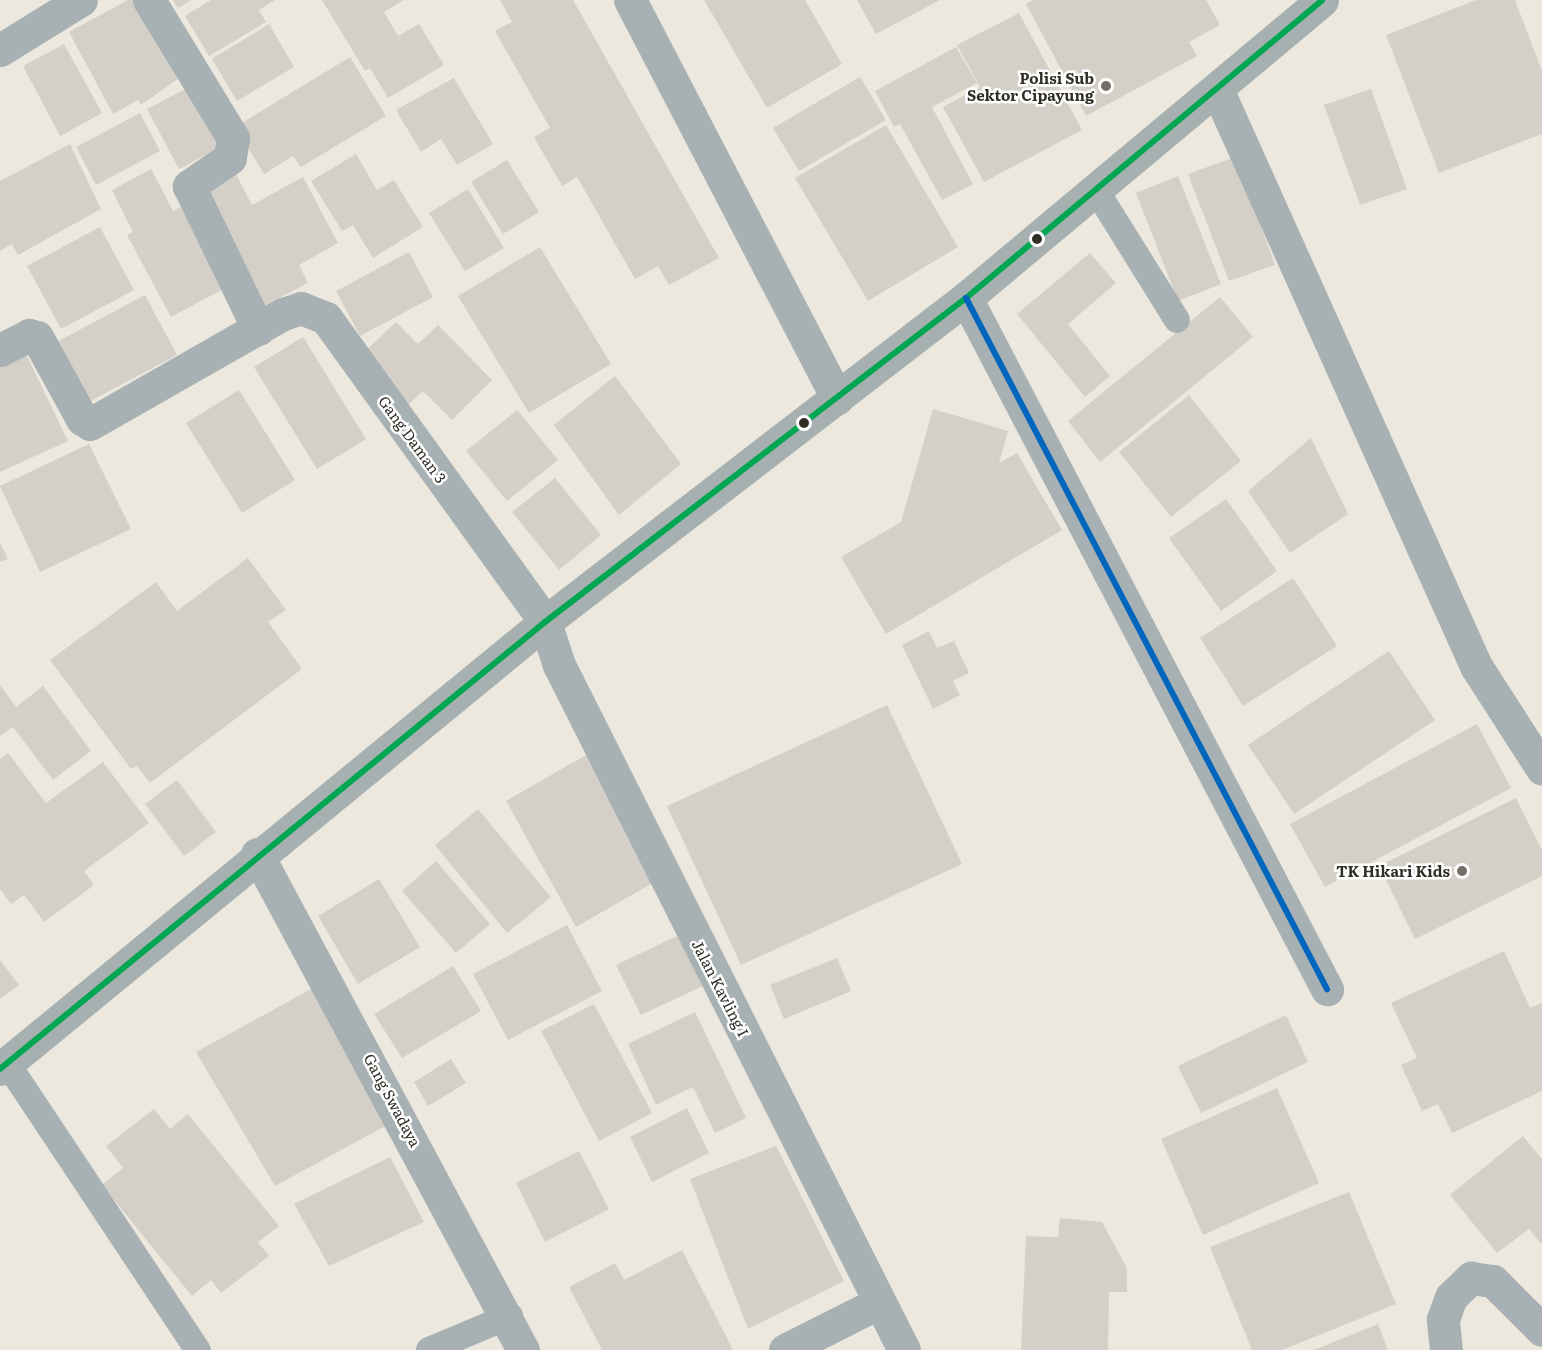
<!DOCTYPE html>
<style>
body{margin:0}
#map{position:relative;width:1542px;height:1350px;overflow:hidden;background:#ede8de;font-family:Literata,serif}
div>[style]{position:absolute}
.building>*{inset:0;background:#d4d0c8}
.service>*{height:26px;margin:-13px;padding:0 13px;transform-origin:13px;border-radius:13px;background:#a7b1b4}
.minor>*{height:33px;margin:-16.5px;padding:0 16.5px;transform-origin:16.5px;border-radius:16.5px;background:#a7b1b4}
.secondary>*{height:33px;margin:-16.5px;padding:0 16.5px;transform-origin:16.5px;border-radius:16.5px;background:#a6b0b1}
.bus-1>*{height:6px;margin:-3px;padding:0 3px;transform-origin:3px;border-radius:3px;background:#00a651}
.bus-2>*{height:6px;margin:-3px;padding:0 3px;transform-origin:3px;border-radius:3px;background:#0065bd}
.dots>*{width:16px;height:16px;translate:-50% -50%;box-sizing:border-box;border:3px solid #fff;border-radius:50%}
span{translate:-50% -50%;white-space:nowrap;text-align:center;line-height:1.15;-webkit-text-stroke:5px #fff;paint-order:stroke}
.poi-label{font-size:15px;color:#312e27;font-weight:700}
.right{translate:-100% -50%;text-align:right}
.street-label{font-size:15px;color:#312e27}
</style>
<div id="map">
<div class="building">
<i style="clip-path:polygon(128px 0,135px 0,178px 79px,141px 105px,138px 100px,113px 114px,69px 32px)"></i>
<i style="clip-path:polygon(173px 0,191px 0,178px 8px)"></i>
<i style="clip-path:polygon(211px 0,275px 0,259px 10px,266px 22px,209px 56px,185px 16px)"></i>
<i style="clip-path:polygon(322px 0,404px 0,384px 12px,398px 36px,419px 24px,444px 65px,388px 98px,370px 68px,365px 71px)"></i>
<i style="clip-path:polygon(500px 0,573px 0,719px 258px,669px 285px,658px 266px,635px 279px,577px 177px,562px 186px,534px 137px,550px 128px,495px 31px,512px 22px)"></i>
<i style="clip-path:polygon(704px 0,805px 0,842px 64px,767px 108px)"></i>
<i style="clip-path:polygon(857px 0,940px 0,876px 34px)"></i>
<i style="clip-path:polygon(1034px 0,1206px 0,1220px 25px,1189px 42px,1197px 56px,1086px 116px,1026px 4px)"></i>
<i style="clip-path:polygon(1476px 0,1515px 0,1542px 71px,1542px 134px,1439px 173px,1386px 35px)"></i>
<i style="clip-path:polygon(1019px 13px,1082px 130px,984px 182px,943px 107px,980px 87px,957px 45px)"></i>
<i style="clip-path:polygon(269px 24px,294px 67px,237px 101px,212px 59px)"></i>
<i style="clip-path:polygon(64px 44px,102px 113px,60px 136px,23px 66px)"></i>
<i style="clip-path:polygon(956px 47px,977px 83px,932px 107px,973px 184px,942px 200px,900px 124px,894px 127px,875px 91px)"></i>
<i style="clip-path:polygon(350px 57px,386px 116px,301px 167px,293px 156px,264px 174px,235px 127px)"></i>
<i style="clip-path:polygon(860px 77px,886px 120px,799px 171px,773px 128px)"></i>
<i style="clip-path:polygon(454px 78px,493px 144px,457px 165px,441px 139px,421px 152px,396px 110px)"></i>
<i style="clip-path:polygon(193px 85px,225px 145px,179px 169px,147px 109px)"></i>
<i style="clip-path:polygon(1371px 89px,1407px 189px,1360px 205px,1324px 105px)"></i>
<i style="clip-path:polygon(140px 113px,160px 151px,96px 185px,76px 147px)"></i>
<i style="clip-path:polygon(886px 125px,958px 247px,868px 301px,795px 178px)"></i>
<i style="clip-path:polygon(70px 144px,101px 209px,18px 255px,12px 244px,0 251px,0 181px)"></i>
<i style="clip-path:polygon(356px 154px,377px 190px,394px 180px,423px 227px,373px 258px,353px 225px,342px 231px,311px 181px)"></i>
<i style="clip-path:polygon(1235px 157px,1275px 265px,1229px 281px,1188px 174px)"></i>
<i style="clip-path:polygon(507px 160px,539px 212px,503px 234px,471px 182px)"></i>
<i style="clip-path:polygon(151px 169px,173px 211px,186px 204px,229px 286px,171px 317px,127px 235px,133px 232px,112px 190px)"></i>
<i style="clip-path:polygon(234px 170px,252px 205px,303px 177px,338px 243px,299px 265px,308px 283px,258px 309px,201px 187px)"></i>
<i style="clip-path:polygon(1178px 176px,1221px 284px,1178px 301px,1136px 193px)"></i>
<i style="clip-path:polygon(468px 189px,504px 248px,465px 271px,429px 213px)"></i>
<i style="clip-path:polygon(100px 227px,134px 290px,61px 329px,27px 266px)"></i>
<i style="clip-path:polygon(540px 247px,611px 364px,529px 413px,458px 296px)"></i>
<i style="clip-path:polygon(409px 252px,433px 297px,360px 336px,336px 291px)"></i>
<i style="clip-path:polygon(1090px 253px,1116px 283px,1068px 324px,1110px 376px,1085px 397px,1017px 314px)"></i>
<i style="clip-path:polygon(145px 295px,177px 355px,83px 405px,51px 345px)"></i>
<i style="clip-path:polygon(1220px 297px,1253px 337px,1100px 462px,1068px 421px)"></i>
<i style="clip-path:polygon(396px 322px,418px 344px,438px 325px,492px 380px,452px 420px,423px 391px,409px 404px,361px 355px)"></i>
<i style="clip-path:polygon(303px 337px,366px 439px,317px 469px,254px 367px)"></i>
<i style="clip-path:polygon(24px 350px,68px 441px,0 472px,0 361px)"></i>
<i style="clip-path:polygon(615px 376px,681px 464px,619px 515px,554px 425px)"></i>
<i style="clip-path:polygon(239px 390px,295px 480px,242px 513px,186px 423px)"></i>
<i style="clip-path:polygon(1189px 395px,1241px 461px,1171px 517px,1119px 452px)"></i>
<i style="clip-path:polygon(933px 409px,1008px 431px,999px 463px,1017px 453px,1062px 530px,886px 634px,841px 557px,901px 522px)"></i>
<i style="clip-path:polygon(517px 410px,558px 460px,507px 501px,466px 451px)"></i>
<i style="clip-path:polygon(1311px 438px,1348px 514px,1290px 553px,1248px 491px)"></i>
<i style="clip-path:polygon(89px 444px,131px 529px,40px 572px,0 486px)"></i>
<i style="clip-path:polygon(555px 478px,601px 535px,559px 570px,512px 512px)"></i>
<i style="clip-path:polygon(1226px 499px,1277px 571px,1221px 611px,1169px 538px)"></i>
<i style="clip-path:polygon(0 543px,8px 559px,0 562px)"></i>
<i style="clip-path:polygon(248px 558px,286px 610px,268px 622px,302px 669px,150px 783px,137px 766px,131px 769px,50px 660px,156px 582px,177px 611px)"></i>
<i style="clip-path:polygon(1293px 578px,1337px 646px,1243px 706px,1200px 638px)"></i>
<i style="clip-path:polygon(929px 631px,937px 648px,954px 641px,969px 673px,953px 681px,960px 695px,933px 709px,902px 645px)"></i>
<i style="clip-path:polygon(1389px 651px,1435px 720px,1294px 814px,1248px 745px)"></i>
<i style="clip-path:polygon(0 685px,16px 707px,43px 686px,91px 751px,53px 780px,13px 727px,0 736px)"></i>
<i style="clip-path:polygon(887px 705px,962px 864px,741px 965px,667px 806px)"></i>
<i style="clip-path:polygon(1477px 724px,1511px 788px,1325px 887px,1290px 824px)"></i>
<i style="clip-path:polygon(8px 753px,46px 803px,103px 762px,149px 823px,84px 871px,94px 885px,44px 922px,24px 895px,11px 904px,0 889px,0 759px)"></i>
<i style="clip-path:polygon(586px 755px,656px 881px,576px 927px,506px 801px)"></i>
<i style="clip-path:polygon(177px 780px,216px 832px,184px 856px,145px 804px)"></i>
<i style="clip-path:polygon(1516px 798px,1542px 850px,1542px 876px,1415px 939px,1379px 866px)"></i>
<i style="clip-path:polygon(478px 809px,551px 897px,507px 933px,435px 845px)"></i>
<i style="clip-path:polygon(436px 861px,490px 924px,456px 953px,402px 891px)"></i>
<i style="clip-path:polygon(379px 879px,420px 947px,358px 984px,318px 916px)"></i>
<i style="clip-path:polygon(567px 925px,602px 991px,508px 1040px,473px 974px)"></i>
<i style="clip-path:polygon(679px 935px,703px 986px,641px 1015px,616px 965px)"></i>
<i style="clip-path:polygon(1504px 951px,1530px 1008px,1542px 1003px,1542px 1091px,1452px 1133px,1438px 1104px,1422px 1111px,1401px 1065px,1417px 1058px,1391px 1003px)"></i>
<i style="clip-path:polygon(837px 958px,851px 991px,784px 1019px,770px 985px)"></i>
<i style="clip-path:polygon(0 960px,19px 985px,0 999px)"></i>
<i style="clip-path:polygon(453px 966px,481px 1011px,402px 1058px,374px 1014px)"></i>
<i style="clip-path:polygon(313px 988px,389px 1124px,275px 1186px,196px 1052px)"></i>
<i style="clip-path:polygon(594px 1004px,652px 1113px,599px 1141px,541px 1031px)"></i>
<i style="clip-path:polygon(695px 1012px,746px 1118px,715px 1133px,693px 1087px,656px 1105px,628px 1044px)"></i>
<i style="clip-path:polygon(1286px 1015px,1308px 1062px,1201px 1113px,1178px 1066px)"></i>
<i style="clip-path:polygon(451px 1059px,466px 1083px,428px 1106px,414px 1082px)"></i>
<i style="clip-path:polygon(1277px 1088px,1319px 1183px,1203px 1235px,1161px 1139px)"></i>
<i style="clip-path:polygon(687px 1108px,709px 1153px,652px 1182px,630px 1137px)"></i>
<i style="clip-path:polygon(154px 1109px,170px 1129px,188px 1114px,279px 1226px,258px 1242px,269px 1256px,221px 1293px,211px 1280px,192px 1296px,102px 1185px,123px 1168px,106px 1146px)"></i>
<i style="clip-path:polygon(1523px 1136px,1542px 1159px,1542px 1245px,1529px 1229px,1497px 1253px,1450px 1195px)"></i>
<i style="clip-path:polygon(776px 1146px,844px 1281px,748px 1329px,690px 1179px)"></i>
<i style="clip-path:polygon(579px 1151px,609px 1209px,545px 1242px,516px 1183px)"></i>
<i style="clip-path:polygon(390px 1157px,424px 1222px,329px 1266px,294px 1204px)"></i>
<i style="clip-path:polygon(1349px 1192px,1396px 1304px,1282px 1350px,1252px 1350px,1210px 1247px)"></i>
<i style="clip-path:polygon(1060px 1218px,1102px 1222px,1127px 1268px,1127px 1292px,1109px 1292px,1108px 1350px,1021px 1350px,1026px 1236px,1058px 1237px)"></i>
<i style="clip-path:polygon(682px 1250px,733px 1350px,602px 1350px,569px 1287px,615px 1263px,624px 1280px)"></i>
<i style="clip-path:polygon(1378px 1324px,1388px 1350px,1314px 1350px)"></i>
</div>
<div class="service">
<i style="left:1096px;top:190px;width:153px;rotate:58.1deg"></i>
<i style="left:7px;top:1063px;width:345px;rotate:56.4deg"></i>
<i style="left:429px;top:1350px;width:88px;rotate:-22.8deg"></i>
</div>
<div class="minor">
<i style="left:149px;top:0;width:162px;rotate:58.7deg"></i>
<i style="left:233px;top:138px;width:20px;rotate:99deg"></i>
<i style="left:230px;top:158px;width:50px;rotate:145.7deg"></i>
<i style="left:189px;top:186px;width:159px;rotate:64.2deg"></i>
<i style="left:630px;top:0;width:449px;rotate:62.5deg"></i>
<i style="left:0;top:50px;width:95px;rotate:-31.7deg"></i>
<i style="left:1217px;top:89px;width:632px;rotate:65.83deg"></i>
<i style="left:1476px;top:666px;width:122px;rotate:57.3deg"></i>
<i style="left:966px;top:298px;width:780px;rotate:62.42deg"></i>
<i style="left:0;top:350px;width:33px;rotate:-27deg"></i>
<i style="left:29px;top:335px;width:8px;rotate:14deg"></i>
<i style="left:37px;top:337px;width:94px;rotate:61.2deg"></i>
<i style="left:82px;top:419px;width:9px;rotate:32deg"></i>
<i style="left:90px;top:424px;width:222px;rotate:-29.7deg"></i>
<i style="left:283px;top:314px;width:19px;rotate:-18deg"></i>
<i style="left:301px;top:308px;width:27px;rotate:22deg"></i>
<i style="left:326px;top:318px;width:375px;rotate:54.2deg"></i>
<i style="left:545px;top:622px;width:45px;rotate:72deg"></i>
<i style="left:559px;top:665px;width:767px;rotate:63.27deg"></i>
<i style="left:257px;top:854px;width:563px;rotate:61.8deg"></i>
<i style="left:785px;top:1350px;width:104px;rotate:-26.8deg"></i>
<i style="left:1446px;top:1350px;width:31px;rotate:-96deg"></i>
<i style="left:1443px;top:1319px;width:23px;rotate:-70deg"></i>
<i style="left:1451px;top:1297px;width:28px;rotate:-44deg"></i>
<i style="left:1471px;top:1278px;width:22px;rotate:8deg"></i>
<i style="left:1493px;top:1281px;width:69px;rotate:45deg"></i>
</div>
<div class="secondary">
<i style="left:0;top:1069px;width:705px;rotate:-39.36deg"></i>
<i style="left:545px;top:622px;width:531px;rotate:-37.58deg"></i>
<i style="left:966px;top:298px;width:464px;rotate:-39.9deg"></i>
</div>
<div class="bus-1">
<i style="left:0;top:1069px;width:705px;rotate:-39.36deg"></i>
<i style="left:545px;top:622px;width:531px;rotate:-37.58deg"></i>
<i style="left:966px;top:298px;width:464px;rotate:-39.9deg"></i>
</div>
<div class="bus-2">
<i style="left:966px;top:298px;width:780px;rotate:62.42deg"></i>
</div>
<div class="dots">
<i style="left:1106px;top:86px;background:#736f67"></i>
<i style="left:1037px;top:239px;background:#312e27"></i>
<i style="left:804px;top:423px;background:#312e27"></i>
<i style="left:1462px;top:871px;background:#736f67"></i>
</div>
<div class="poi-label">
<span class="right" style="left:1094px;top:86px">Polisi Sub<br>Sektor Cipayung</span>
<span class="right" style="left:1450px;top:871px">TK Hikari Kids</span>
</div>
<div class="street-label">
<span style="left:413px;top:439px;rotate:54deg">Gang Daman 3</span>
<span style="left:721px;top:988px;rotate:63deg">Jalan Kavling I</span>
<span style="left:393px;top:1100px;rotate:62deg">Gang Swadaya</span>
</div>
</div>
